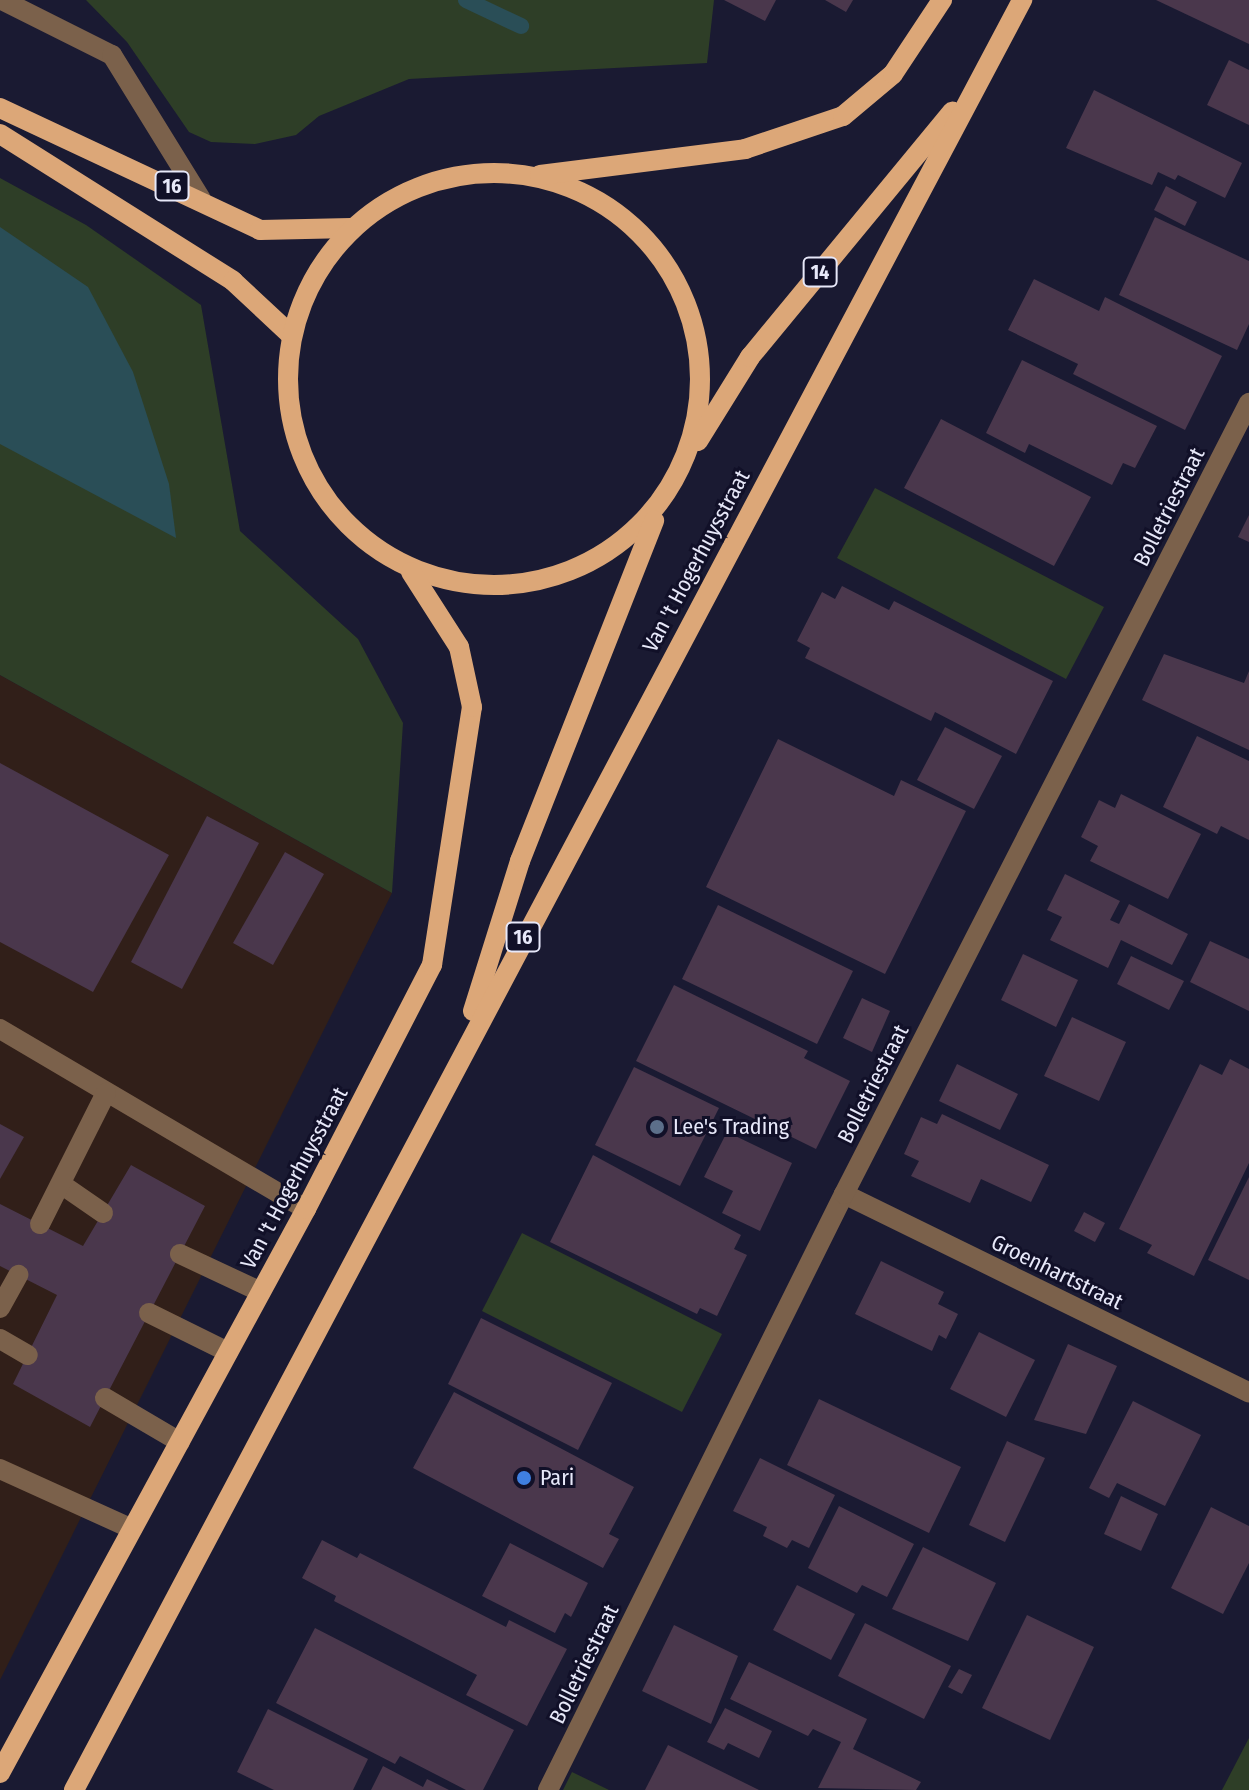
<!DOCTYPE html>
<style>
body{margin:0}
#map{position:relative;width:1249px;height:1790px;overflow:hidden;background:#1a1a32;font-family:"Fira Sans Condensed",sans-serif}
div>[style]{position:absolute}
.industrial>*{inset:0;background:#311f19}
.green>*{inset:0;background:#2e3e27}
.water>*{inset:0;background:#2a4e57}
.stream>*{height:16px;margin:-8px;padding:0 8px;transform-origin:8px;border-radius:8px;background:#2a4e57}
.building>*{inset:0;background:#4a374c}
.service>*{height:20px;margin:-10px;padding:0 10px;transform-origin:10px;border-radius:10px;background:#7b614b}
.minor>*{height:20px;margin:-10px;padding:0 10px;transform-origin:10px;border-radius:10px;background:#7b614b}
.primary>*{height:20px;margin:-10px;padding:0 10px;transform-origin:10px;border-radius:10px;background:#dca778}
.primary>.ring{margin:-10px;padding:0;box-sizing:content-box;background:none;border:20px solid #dca778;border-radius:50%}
.dots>*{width:22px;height:22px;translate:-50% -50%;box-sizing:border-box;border:4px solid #111028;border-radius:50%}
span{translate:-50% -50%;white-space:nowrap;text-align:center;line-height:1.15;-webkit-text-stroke:6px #111028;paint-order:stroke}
.shield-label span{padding:2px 6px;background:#111028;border:2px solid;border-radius:6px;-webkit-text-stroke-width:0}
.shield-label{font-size:20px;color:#e7e8f9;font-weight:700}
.street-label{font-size:22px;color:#e7e8f9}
.poi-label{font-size:22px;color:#e7e8f9}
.left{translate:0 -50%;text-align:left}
</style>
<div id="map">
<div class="industrial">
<i style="clip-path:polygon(0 675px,392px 893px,0 1680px)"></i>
</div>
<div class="green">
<i style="clip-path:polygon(86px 0,714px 0,707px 63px,409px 79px,319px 116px,296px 135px,255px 144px,211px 142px,189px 132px,127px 42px)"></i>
<i style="clip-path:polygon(0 178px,86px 225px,201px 305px,240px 531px,358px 639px,403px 723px,392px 893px,0 675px)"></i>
<i style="clip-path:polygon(875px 488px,1104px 607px,1066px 679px,837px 558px)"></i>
<i style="clip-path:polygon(522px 1233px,722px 1334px,682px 1412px,482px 1311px)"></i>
<i style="clip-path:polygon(1249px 1738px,1249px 1790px,1222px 1790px)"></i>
<i style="clip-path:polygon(572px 1772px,609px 1790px,563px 1790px)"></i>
</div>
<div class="water">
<i style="clip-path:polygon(0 227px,88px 287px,133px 372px,169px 484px,176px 538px,0 444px)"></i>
</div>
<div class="stream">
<i style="left:466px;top:0;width:61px;rotate:25.3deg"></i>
</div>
<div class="building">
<i style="clip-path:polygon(724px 0,776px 0,765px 21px)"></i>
<i style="clip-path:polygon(825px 0,853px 0,846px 12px)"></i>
<i style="clip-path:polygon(1156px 0,1249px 0,1249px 44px)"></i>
<i style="clip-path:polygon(1229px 60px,1249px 70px,1249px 125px,1207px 105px)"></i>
<i style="clip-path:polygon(1094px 90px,1242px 163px,1225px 198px,1178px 175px,1175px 180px,1158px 172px,1152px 185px,1066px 148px)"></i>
<i style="clip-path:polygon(1166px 186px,1197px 202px,1185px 226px,1154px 210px)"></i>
<i style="clip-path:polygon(1155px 217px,1249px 261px,1249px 324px,1237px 350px,1119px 295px)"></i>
<i style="clip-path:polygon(1034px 279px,1099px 311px,1105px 297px,1222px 356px,1185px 430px,1073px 374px,1078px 364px,1008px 330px)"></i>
<i style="clip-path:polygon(1022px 360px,1157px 426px,1135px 468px,1123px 463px,1112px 485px,1029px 444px,1025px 453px,986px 433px)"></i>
<i style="clip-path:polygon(941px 419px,1091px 497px,1054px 566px,904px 488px)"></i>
<i style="clip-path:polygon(1249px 515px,1249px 542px,1238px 537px)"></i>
<i style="clip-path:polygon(842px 586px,889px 610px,894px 601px,1053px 681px,1016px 754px,935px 712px,931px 721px,805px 658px,810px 648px,797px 641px,822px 592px,835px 599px)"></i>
<i style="clip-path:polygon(1164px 654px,1244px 683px,1249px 671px,1249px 750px,1142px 700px)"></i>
<i style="clip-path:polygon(945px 727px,1002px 756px,974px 809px,917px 780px)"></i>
<i style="clip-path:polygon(1197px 736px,1249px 761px,1249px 840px,1221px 826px,1217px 834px,1163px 807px)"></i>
<i style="clip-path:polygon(778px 739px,894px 796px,901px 780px,966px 811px,885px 974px,706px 887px)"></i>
<i style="clip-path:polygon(0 763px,169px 855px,93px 992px,0 942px)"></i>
<i style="clip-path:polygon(1121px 794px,1201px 834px,1168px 899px,1090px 861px,1098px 846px,1081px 837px,1099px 800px,1115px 808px)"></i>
<i style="clip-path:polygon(207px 816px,259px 843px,182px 989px,131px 962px)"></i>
<i style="clip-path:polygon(285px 852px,324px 874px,273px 965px,233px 943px)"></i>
<i style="clip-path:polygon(1065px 874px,1120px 901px,1110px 920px,1119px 924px,1129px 904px,1188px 934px,1172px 965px,1121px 940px,1108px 968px,1050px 940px,1062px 917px,1047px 910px)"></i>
<i style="clip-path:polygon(718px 905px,853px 971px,817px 1044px,682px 979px)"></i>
<i style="clip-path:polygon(1210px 941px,1249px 959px,1249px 1011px,1190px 982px)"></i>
<i style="clip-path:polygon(1023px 954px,1078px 980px,1056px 1027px,1001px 1000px)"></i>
<i style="clip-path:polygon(1131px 956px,1184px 981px,1169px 1010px,1117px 984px)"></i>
<i style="clip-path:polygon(674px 985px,808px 1051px,804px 1058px,850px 1081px,816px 1149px,636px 1061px)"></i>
<i style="clip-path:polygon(862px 998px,890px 1011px,872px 1052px,843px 1038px)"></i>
<i style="clip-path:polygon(1072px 1017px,1126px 1042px,1099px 1101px,1044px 1076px)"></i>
<i style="clip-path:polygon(1230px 1059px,1249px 1069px,1249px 1163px,1194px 1276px,1147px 1253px,1152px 1245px,1119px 1229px,1200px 1064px,1222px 1075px)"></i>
<i style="clip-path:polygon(957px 1064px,1018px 1094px,1000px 1130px,939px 1101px)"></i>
<i style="clip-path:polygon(634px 1067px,719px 1108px,680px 1186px,595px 1145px)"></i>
<i style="clip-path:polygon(942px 1114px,1049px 1165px,1031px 1202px,981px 1179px,970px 1203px,911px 1176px,919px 1161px,904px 1154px,921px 1117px,937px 1124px)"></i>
<i style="clip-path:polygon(0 1124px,24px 1137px,0 1179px)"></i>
<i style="clip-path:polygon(727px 1132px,792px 1163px,760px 1231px,722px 1213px,733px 1191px,704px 1177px)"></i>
<i style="clip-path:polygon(593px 1155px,741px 1235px,734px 1249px,747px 1255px,717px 1316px,700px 1308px,697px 1314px,550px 1242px)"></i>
<i style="clip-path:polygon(131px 1165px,205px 1206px,90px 1427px,13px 1384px,57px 1295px,0 1266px,0 1204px,83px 1246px)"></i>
<i style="clip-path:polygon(1249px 1177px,1249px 1280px,1208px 1260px)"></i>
<i style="clip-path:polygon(1084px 1212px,1105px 1223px,1095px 1242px,1074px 1231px)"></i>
<i style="clip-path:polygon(881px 1261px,944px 1292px,938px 1304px,958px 1314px,946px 1339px,939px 1335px,932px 1351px,855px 1314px)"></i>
<i style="clip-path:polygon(481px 1318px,612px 1383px,578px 1450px,448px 1384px)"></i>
<i style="clip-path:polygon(979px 1332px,1035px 1360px,1006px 1417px,950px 1389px)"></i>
<i style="clip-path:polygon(1068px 1344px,1117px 1366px,1086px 1434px,1034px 1420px)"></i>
<i style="clip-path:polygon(454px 1392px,634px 1487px,609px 1534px,619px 1539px,603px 1568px,413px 1468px)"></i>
<i style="clip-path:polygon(819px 1399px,961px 1467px,929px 1533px,787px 1465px)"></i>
<i style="clip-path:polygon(1133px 1401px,1201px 1435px,1165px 1506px,1117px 1483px,1109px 1498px,1089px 1488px)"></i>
<i style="clip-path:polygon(1007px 1441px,1045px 1458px,1005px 1542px,969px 1525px)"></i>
<i style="clip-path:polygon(760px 1458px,835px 1495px,809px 1548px,792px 1540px,787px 1548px,763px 1536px,767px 1527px,733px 1511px)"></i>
<i style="clip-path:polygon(1121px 1496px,1158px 1514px,1141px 1551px,1104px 1534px)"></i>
<i style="clip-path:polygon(839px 1506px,914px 1544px,887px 1597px,862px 1585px,857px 1593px,808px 1568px)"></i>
<i style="clip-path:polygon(1211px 1507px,1249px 1526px,1249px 1563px,1223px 1614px,1171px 1588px)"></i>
<i style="clip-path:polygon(322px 1540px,357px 1558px,360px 1553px,506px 1627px,509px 1620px,567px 1649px,527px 1726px,466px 1695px,477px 1675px,334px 1601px,336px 1596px,302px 1578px)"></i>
<i style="clip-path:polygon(510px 1543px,588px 1583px,571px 1617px,565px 1613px,555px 1633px,482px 1596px)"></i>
<i style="clip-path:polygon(923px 1547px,996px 1583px,968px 1641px,892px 1609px)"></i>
<i style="clip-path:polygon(797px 1585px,855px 1614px,831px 1660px,773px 1630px)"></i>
<i style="clip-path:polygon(1027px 1615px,1094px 1647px,1050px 1740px,982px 1708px)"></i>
<i style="clip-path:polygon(865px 1623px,951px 1666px,924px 1719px,838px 1676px)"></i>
<i style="clip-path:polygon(674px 1625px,738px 1656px,711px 1724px,642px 1691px)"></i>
<i style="clip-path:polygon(315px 1628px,514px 1730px,483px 1790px,466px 1790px,400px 1756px,395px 1764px,276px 1703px)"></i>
<i style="clip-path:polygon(749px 1662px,867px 1719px,853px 1749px,921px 1782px,916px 1790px,818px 1788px,841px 1742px,813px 1729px,808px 1736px,730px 1699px)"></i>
<i style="clip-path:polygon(959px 1669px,972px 1675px,962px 1694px,948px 1687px)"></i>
<i style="clip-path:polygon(725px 1708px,772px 1731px,759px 1758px,728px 1743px,724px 1750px,707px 1742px)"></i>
<i style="clip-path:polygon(268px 1709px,368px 1759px,353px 1790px,274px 1790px,237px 1772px)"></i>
<i style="clip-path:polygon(668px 1745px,759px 1790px,645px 1790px)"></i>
<i style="clip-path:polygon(383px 1766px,423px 1787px,427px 1779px,449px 1790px,371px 1790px)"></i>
</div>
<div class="service">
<i style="left:2px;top:0;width:123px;rotate:26.6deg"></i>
<i style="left:112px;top:55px;width:169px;rotate:58.3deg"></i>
<i style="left:0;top:1029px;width:355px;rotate:30.5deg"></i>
<i style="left:61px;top:1184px;width:51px;rotate:34.6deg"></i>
<i style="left:40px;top:1224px;width:147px;rotate:-63.3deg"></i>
<i style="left:180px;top:1254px;width:89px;rotate:25.1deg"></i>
<i style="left:0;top:1308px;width:38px;rotate:-61deg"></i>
<i style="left:149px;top:1313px;width:88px;rotate:26.3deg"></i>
<i style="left:0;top:1339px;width:32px;rotate:30deg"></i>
<i style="left:105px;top:1398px;width:87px;rotate:30.4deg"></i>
<i style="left:0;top:1469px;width:145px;rotate:24.4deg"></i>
</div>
<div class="minor">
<i style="left:844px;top:1194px;width:451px;rotate:26.1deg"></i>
<i style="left:548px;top:1790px;width:665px;rotate:-63.59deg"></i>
<i style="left:844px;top:1194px;width:889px;rotate:-62.89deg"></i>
</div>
<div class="primary">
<i style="left:0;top:108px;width:287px;rotate:25.1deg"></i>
<i style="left:260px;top:230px;width:91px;rotate:-1.3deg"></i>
<i style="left:0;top:134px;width:275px;rotate:32.2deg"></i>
<i style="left:233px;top:281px;width:79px;rotate:43deg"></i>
<i class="ring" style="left:288px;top:173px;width:392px;height:392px"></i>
<i style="left:540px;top:175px;width:207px;rotate:-7.2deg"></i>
<i style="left:745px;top:149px;width:103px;rotate:-18.6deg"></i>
<i style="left:843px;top:116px;width:65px;rotate:-40deg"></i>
<i style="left:893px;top:74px;width:89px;rotate:-56.5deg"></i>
<i style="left:698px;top:441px;width:99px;rotate:-58.2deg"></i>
<i style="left:750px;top:357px;width:318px;rotate:-50.5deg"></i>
<i style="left:473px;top:1011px;width:157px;rotate:-72.6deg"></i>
<i style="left:520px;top:861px;width:366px;rotate:-68.5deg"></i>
<i style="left:0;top:1773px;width:642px;rotate:-61.52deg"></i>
<i style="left:306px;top:1209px;width:275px;rotate:-62.7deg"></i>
<i style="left:432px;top:965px;width:261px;rotate:-81.2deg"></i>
<i style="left:472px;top:707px;width:61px;rotate:-102.2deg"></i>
<i style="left:459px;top:647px;width:89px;rotate:-122.6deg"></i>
<i style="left:74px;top:1790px;width:2026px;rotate:-62.09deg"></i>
</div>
<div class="dots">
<i style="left:657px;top:1127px;background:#5c6f8a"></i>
<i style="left:524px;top:1478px;background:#3f7fe0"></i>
</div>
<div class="shield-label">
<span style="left:172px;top:186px">16</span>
<span style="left:820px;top:272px">14</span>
<span style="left:523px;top:937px">16</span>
</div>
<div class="street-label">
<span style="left:1169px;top:507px;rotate:-63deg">Bolletriestraat</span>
<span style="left:696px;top:561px;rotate:-62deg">Van 't Hogerhuysstraat</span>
<span style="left:873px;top:1084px;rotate:-63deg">Bolletriestraat</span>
<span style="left:294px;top:1178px;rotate:-62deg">Van 't Hogerhuysstraat</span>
<span style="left:1057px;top:1272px;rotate:26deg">Groenhartstraat</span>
<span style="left:584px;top:1664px;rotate:-64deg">Bolletriestraat</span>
</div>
<div class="poi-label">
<span class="left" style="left:673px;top:1127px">Lee's Trading</span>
<span class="left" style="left:540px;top:1478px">Pari</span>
</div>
</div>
